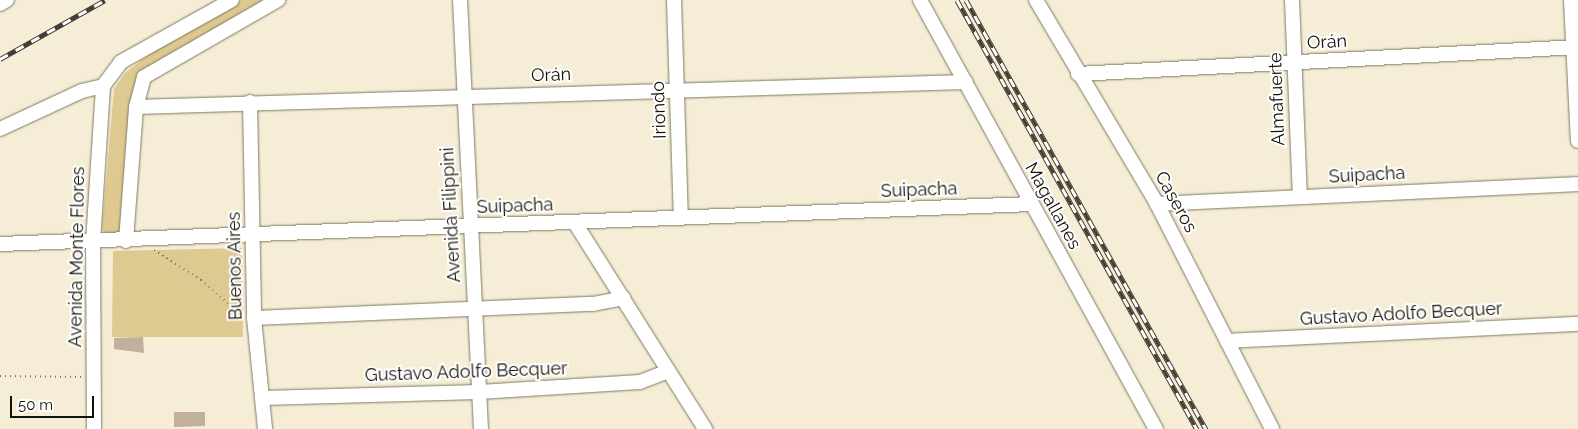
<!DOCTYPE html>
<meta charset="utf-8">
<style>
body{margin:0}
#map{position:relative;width:1578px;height:429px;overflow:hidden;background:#f5edd5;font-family:Raleway,sans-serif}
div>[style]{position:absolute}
.green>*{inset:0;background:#deca90}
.building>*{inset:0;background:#c2b09e}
.path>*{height:2px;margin-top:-1px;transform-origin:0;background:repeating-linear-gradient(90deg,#7a7465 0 1px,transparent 0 5px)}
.roads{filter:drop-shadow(0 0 1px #7f7863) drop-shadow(0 0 1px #7f7863)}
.minor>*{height:14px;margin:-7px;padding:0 7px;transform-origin:7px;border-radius:7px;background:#fff}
.rail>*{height:5px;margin-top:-2.5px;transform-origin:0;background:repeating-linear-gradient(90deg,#fff 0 9px,#433f33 0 18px);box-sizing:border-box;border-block:1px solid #433f33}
span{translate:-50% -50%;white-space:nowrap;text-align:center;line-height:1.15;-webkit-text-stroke:4px #fff;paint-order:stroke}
.street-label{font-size:18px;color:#141109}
.scale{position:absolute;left:10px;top:396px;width:84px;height:22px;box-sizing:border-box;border:2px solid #141109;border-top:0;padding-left:6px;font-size:15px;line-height:18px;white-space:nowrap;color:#141109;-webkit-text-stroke:4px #fff;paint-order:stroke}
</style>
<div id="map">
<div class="green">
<i style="clip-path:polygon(241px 0,273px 0,138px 80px,132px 94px,123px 228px,119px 233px,105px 234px,102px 228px,114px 89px,125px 73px,161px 45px)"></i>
<i style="clip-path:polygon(242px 248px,243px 337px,112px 337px,113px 251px)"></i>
</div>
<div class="building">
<i style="clip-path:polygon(143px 337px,144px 353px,114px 349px,114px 338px)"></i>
<i style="clip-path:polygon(174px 412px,205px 412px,205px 426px,174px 427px)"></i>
</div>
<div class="path">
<i style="left:154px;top:250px;width:56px;rotate:32.6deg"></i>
<i style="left:201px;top:280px;width:55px;rotate:41.3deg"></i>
<i style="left:0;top:376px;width:83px;rotate:0.7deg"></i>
</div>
<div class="roads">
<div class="minor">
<i style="left:460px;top:0;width:430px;rotate:87.2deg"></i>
<i style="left:674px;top:0;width:218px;rotate:88.2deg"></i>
<i style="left:920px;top:0;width:490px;rotate:61.2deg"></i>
<i style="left:1036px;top:0;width:237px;rotate:59.3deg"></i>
<i style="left:1157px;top:204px;width:253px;rotate:62.9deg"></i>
<i style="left:1292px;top:0;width:197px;rotate:87.7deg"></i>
<i style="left:1571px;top:0;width:141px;rotate:87.2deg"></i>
<i style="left:0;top:4px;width:8px;rotate:-30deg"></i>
<i style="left:1078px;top:74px;width:501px;rotate:-3.09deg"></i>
<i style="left:250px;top:102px;width:216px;rotate:88.9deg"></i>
<i style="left:254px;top:318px;width:112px;rotate:84.3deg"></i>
<i style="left:136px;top:107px;width:830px;rotate:-1.73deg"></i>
<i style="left:0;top:129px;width:90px;rotate:-24.9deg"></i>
<i style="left:82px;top:91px;width:22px;rotate:-13deg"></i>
<i style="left:1157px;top:204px;width:421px;rotate:-2.7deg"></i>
<i style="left:575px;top:223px;width:244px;rotate:57.7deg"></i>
<i style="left:126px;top:241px;width:134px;rotate:-85.7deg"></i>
<i style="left:136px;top:107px;width:31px;rotate:-75deg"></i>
<i style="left:144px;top:77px;width:155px;rotate:-29.9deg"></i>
<i style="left:0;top:244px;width:1032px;rotate:-2.22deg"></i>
<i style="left:254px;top:318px;width:339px;rotate:-2.4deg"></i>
<i style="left:593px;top:304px;width:31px;rotate:-11deg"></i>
<i style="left:1227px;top:341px;width:351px;rotate:-2.8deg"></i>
<i style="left:262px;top:398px;width:217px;rotate:-1.6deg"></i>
<i style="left:479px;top:392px;width:161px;rotate:-3.6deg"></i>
<i style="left:640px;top:382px;width:30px;rotate:-21deg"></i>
<i style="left:94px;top:429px;width:187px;rotate:-90.3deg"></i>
<i style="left:93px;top:242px;width:156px;rotate:-86.3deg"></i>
<i style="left:103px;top:86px;width:30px;rotate:-53deg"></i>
<i style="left:121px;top:62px;width:127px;rotate:-29.2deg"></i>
</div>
</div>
<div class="rail">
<i style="left:957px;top:0;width:492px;rotate:60.8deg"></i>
<i style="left:966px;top:0;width:492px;rotate:60.8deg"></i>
<i style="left:0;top:59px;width:120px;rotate:-29.3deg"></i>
</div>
<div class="street-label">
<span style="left:1327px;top:42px;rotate:-3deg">Orán</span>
<span style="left:551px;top:75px;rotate:-2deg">Orán</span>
<span style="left:1277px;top:99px;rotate:-92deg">Almafuerte</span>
<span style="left:659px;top:110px;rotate:-92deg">Iriondo</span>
<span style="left:1367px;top:175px;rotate:-3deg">Suipacha</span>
<span style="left:919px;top:190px;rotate:-2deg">Suipacha</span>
<span style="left:1176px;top:202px;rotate:61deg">Caseros</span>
<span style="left:515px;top:206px;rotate:-2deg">Suipacha</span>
<span style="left:1053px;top:206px;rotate:61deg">Magallanes</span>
<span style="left:451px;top:215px;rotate:-93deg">Avenida Filippini</span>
<span style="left:77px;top:257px;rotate:-89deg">Avenida Monte Flores</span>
<span style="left:235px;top:266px;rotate:-91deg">Buenos Aires</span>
<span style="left:1401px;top:314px;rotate:-3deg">Gustavo Adolfo Becquer</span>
<span style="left:466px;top:372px;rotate:-2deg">Gustavo Adolfo Becquer</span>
</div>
<div class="scale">50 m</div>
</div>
